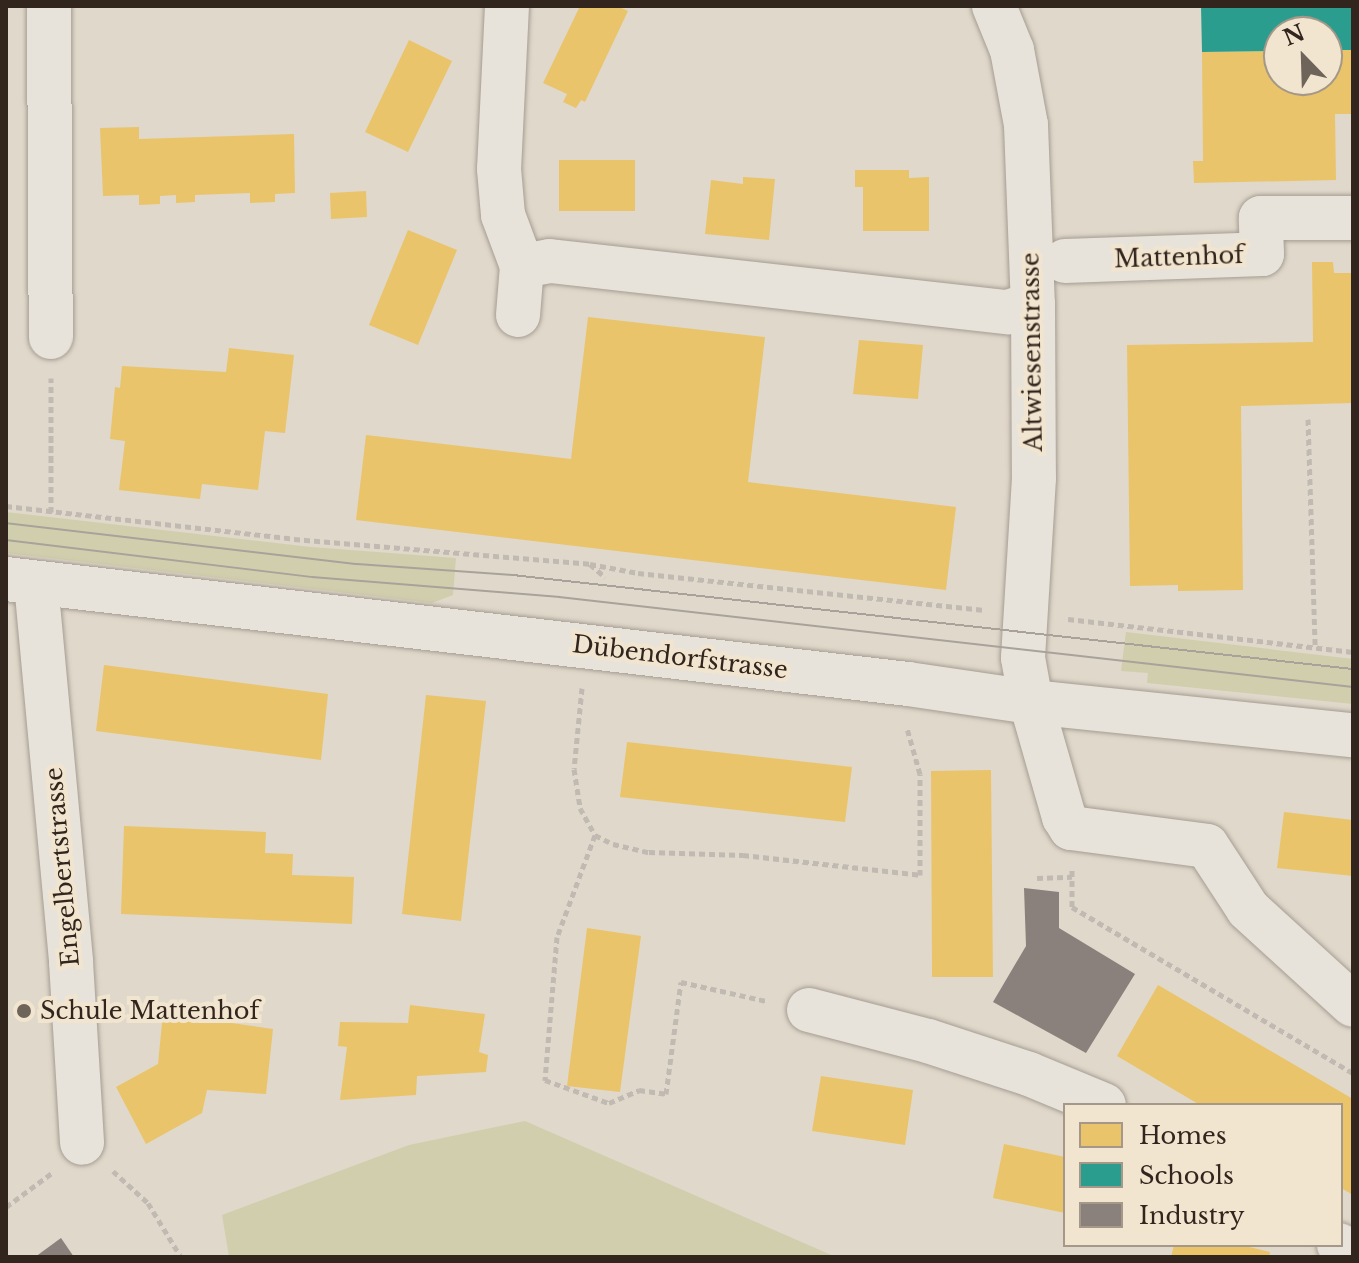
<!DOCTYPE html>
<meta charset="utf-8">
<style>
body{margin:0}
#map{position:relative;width:1359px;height:1263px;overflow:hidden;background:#e0d8ca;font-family:"Libre Baskerville",serif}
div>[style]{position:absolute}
.green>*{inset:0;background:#d1cead}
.homes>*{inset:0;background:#e9c46a}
.schools>*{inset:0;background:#2a9d8f}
.industry>*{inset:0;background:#8a817c}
.path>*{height:5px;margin-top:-2.5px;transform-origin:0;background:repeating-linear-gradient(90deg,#c1bab2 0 6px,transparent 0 10px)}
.roads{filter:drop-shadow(0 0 2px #a59d93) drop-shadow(0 0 2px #a59d93)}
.minor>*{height:44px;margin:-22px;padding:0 22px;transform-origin:22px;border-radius:22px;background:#e8e3da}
.tram>*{height:2px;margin:-1px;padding:0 1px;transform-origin:1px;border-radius:1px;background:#a8a29b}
.dots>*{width:22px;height:22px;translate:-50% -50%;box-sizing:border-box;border:4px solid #f2e5cf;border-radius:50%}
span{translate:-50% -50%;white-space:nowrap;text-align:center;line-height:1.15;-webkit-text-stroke:8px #f2e5cf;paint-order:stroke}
.street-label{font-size:24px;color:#32251d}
.poi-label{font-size:24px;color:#32251d}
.left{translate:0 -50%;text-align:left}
.frame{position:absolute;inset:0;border:8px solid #32251d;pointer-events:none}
.legend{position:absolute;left:1063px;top:1103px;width:280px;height:144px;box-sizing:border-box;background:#f2e5cf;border:2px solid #a59888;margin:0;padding:10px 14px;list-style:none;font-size:24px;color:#32251d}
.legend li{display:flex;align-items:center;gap:16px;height:40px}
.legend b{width:40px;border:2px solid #a59888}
.north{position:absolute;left:1263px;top:16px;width:80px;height:80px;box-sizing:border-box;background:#f2e5cf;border:2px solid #a59888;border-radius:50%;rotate:337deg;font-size:22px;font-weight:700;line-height:32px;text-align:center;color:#32251d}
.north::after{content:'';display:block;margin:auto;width:28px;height:36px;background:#6f645a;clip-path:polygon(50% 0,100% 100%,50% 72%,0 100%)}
</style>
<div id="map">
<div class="green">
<i style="clip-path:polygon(6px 512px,311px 547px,456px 558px,453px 595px,432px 603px,6px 553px)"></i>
<i style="clip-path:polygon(1126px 632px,1353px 659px,1353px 704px,1147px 683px,1148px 673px,1121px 671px)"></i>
<i style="clip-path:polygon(525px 1121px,836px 1257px,229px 1257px,222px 1215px,409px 1145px)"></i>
</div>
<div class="homes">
<i style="clip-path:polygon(580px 6px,617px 6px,628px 11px,585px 102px,581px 100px,576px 108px,563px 102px,567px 94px,543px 83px)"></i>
<i style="clip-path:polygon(409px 40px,452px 61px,408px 152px,365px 132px)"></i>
<i style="clip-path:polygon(1327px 50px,1353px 50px,1353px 114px,1335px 114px,1336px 180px,1194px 183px,1193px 161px,1203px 161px,1202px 52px,1279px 51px,1279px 80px,1327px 80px)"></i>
<i style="clip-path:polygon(139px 127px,139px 139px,294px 134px,295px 193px,275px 194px,275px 202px,250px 203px,250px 193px,195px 195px,195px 202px,176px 203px,176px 195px,160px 196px,160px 204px,139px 205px,139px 195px,103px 196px,100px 128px)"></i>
<i style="clip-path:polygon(559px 160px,635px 160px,635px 211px,559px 211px)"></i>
<i style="clip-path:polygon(855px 170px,909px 170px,909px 178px,929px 177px,929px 231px,863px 231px,863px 187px,855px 187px)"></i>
<i style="clip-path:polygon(743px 177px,775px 179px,769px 240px,705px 234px,711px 180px,743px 184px)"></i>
<i style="clip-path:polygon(366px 191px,367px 217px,331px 219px,330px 193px)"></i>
<i style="clip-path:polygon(408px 230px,457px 250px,418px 345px,369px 325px)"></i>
<i style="clip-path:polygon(1312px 262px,1333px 262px,1334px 273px,1353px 273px,1353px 403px,1241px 406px,1243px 590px,1178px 591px,1178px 585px,1130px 586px,1127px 345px,1313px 342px)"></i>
<i style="clip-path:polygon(588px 317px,765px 337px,748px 482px,956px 507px,946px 590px,356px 520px,366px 435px,571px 459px)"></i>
<i style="clip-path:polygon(859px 340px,923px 345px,918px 399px,853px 394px)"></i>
<i style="clip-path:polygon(229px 348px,294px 355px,285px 433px,265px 431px,258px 490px,202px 484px,200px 499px,119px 490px,125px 441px,110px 439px,115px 387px,120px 388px,122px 366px,226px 372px)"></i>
<i style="clip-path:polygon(104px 665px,328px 694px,321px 760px,96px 731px)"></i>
<i style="clip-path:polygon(426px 695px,486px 701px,461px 921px,402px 914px)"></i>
<i style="clip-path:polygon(627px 742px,852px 767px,845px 822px,620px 797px)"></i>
<i style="clip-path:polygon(991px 770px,993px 977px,932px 977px,931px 771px)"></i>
<i style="clip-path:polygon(1284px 812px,1353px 820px,1353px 876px,1277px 868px)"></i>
<i style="clip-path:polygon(124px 826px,266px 832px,265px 853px,293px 854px,292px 875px,354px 877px,352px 924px,121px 914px)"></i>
<i style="clip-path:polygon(587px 928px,641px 936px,620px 1092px,567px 1086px)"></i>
<i style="clip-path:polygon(1158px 985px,1353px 1099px,1353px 1195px,1341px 1188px,1341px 1105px,1200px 1105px,1117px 1056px)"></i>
<i style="clip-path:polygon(410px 1005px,485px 1014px,479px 1052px,488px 1055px,486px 1072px,417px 1076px,416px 1095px,340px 1100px,347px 1047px,338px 1046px,340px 1022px,408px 1023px)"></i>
<i style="clip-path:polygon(163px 1013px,273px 1029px,266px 1094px,207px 1090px,202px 1113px,146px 1144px,116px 1087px,158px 1064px)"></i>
<i style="clip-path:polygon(821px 1076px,913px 1090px,905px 1145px,812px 1131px)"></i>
<i style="clip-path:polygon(1004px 1144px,1065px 1157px,1065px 1213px,993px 1198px)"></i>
<i style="clip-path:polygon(1174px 1245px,1241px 1245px,1270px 1252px,1269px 1257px,1171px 1257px)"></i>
</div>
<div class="schools">
<i style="clip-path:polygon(1201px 6px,1353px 6px,1353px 50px,1327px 50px,1327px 32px,1279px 32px,1279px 51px,1202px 52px)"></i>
</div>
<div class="industry">
<i style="clip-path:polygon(1024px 888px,1059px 892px,1059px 928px,1135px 974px,1086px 1053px,993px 1002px,1026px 946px)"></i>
<i style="clip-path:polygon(61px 1238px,74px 1257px,35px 1257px)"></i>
</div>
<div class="path">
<i style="left:1308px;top:419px;width:229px;rotate:88.2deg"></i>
<i style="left:6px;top:506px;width:290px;rotate:6.5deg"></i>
<i style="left:294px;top:539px;width:297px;rotate:4.8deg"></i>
<i style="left:590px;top:564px;width:49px;rotate:10.6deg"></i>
<i style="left:638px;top:573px;width:346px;rotate:6.1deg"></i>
<i style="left:51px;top:512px;width:134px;rotate:-90deg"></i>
<i style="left:590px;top:564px;width:20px;rotate:41deg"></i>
<i style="left:1068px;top:619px;width:287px;rotate:6.6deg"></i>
<i style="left:582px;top:688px;width:81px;rotate:95.6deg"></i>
<i style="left:574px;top:769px;width:39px;rotate:81deg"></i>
<i style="left:580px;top:808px;width:31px;rotate:61deg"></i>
<i style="left:595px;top:835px;width:20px;rotate:27deg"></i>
<i style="left:613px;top:844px;width:37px;rotate:13deg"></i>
<i style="left:649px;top:852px;width:94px;rotate:1.8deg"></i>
<i style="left:743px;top:855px;width:178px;rotate:6.4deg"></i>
<i style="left:920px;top:875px;width:101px;rotate:-90deg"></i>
<i style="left:920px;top:774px;width:48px;rotate:-105.8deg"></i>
<i style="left:595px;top:835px;width:109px;rotate:110.4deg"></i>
<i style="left:557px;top:937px;width:144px;rotate:94.8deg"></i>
<i style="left:545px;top:1080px;width:68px;rotate:19.8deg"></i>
<i style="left:609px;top:1103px;width:33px;rotate:-23deg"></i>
<i style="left:639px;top:1090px;width:27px;rotate:8deg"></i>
<i style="left:666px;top:1094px;width:113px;rotate:-82.4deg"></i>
<i style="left:681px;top:982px;width:87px;rotate:12.6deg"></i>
<i style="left:1072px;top:870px;width:37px;rotate:90deg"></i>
<i style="left:1072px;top:907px;width:326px;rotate:30.6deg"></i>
<i style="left:1037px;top:878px;width:35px;rotate:-2deg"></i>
<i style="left:113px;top:1171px;width:47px;rotate:42.4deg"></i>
<i style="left:148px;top:1203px;width:63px;rotate:58.6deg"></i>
<i style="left:6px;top:1207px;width:57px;rotate:-36.5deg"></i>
</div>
<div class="roads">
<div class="minor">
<i style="left:49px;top:6px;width:331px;rotate:89.7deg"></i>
<i style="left:507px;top:6px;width:163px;rotate:92.8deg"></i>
<i style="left:499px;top:169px;width:46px;rotate:85deg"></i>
<i style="left:503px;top:215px;width:54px;rotate:69.6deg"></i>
<i style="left:994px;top:6px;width:48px;rotate:67.8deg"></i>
<i style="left:1012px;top:50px;width:76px;rotate:79.4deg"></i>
<i style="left:1026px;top:125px;width:179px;rotate:87.8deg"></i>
<i style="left:1033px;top:304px;width:174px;rotate:89.7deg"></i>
<i style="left:1034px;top:478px;width:180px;rotate:93.5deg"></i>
<i style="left:1023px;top:658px;width:45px;rotate:79.7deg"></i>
<i style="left:1031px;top:702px;width:120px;rotate:74deg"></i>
<i style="left:1064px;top:817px;width:13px;rotate:58deg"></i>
<i style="left:1071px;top:828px;width:137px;rotate:7.5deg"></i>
<i style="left:1207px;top:846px;width:75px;rotate:56.9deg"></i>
<i style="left:1248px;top:909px;width:142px;rotate:42.4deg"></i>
<i style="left:1065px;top:261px;width:197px;rotate:-2deg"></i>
<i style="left:1262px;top:254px;width:36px;rotate:-92deg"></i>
<i style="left:1261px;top:218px;width:92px"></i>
<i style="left:518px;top:315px;width:49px;rotate:-85.3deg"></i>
<i style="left:522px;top:266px;width:28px;rotate:-10deg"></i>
<i style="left:550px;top:261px;width:461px;rotate:6.4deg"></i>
<i style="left:1008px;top:312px;width:26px;rotate:-18deg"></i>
<i style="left:6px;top:579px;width:908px;rotate:6.64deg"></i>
<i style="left:908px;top:684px;width:124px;rotate:8.3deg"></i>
<i style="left:1031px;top:702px;width:324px;rotate:5.9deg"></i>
<i style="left:36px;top:583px;width:381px;rotate:84.7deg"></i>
<i style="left:71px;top:962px;width:181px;rotate:86.5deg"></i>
<i style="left:809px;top:1010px;width:123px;rotate:14.6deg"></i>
<i style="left:928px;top:1041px;width:106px;rotate:18.1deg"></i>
<i style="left:1029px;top:1074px;width:81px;rotate:22.5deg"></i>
<i style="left:1339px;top:1245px;width:17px;rotate:33deg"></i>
</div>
</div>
<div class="tram">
<i style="left:6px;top:523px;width:353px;rotate:6.7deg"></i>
<i style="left:357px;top:564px;width:156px;rotate:4deg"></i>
<i style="left:513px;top:575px;width:845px;rotate:6.39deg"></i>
<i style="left:6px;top:540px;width:309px;rotate:6.9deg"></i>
<i style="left:313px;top:577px;width:247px;rotate:4.6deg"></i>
<i style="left:559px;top:597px;width:799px;rotate:6.47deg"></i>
</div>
<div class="dots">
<i style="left:24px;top:1011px;background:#6f645a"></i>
</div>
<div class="street-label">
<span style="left:1179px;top:257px;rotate:-2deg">Mattenhof</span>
<span style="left:1032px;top:352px;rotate:-91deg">Altwiesenstrasse</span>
<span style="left:680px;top:657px;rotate:7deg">Dübendorfstrasse</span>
<span style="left:62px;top:867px;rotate:-95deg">Engelbertstrasse</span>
</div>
<div class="poi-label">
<span class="left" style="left:40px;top:1011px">Schule Mattenhof</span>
</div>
<div class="frame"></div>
<ul class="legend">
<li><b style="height:22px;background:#e9c46a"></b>Homes</li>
<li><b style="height:22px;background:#2a9d8f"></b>Schools</li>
<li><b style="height:22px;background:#8a817c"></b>Industry</li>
</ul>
<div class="north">N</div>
</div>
